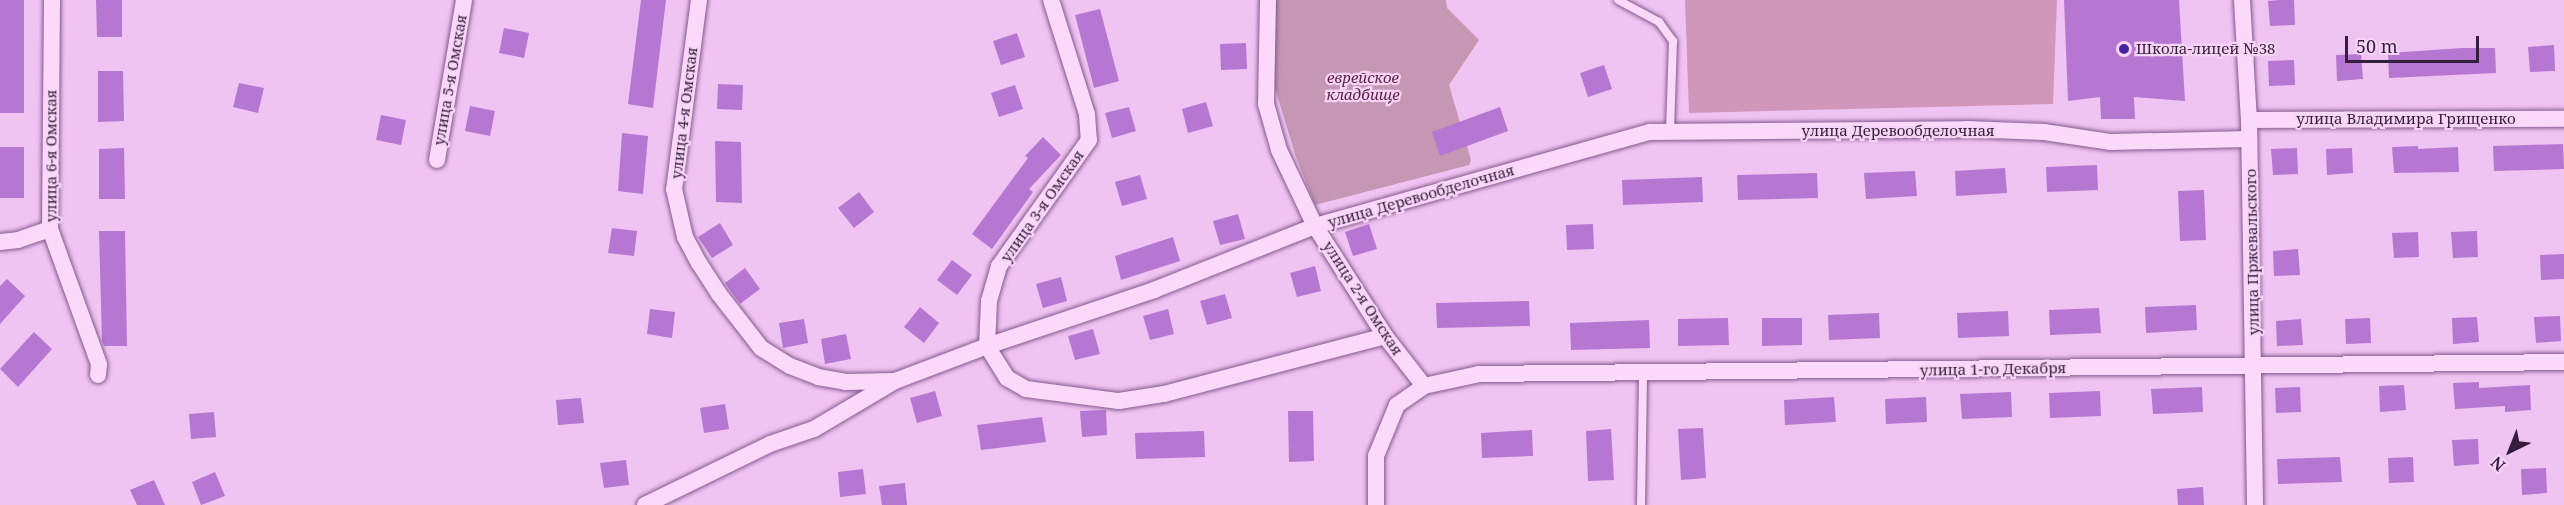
<!DOCTYPE html>
<meta charset="utf-8">
<style>
body{margin:0}
#map{position:relative;width:2564px;height:505px;overflow:hidden;background:#f0c4f2;font-family:"Noto Serif",serif}
div>[style]{position:absolute}
.green>*{inset:0;background:#d197bb}
.cemetery>*{inset:0;background:#c597b3}
.building>*{inset:0;background:#b677d3}
.roads{filter:drop-shadow(0 0 2px #84598e) drop-shadow(0 0 2px #84598e)}
.service>*{height:8px;margin:-4px;padding:0 4px;transform-origin:4px;border-radius:4px;background:#fad9fb}
.minor>*{height:16px;margin:-8px;padding:0 8px;transform-origin:8px;border-radius:8px;background:#fad9fb}
.dots>*{width:16px;height:16px;translate:-50% -50%;box-sizing:border-box;border:3px solid #f8d5f8;border-radius:50%}
span{translate:-50% -50%;white-space:nowrap;text-align:center;line-height:1.15;-webkit-text-stroke:4.5px #f8d5f8;paint-order:stroke}
.poi-label{font-size:15px;color:#351e3d}
.left{translate:0 -50%;text-align:left}
.park-label{font-size:15px;color:#5b233e;font-style:italic}
.street-label{font-size:15px;color:#351e3d}
.north{position:absolute;left:2480px;top:421px;width:60px;height:60px;-webkit-text-stroke:4px #f8d5f8;paint-order:stroke;rotate:223deg;font-size:16px;font-weight:700;line-height:24px;text-align:center;color:#351e3d}
.north::after{content:'';display:block;margin:auto;width:21px;height:27px;background:#351e3d;clip-path:polygon(50% 0,100% 100%,50% 72%,0 100%)}
.scale{position:absolute;left:2345px;top:36px;width:134px;height:27px;box-sizing:border-box;border:3px solid #351e3d;border-top:0;padding-left:8px;font-size:18px;line-height:21px;white-space:nowrap;color:#351e3d;-webkit-text-stroke:4px #f8d5f8;paint-order:stroke}
</style>
<div id="map">
<div class="green">
<i style="clip-path:polygon(1685px 0,2057px 0,2053px 104px,1689px 113px)"></i>
</div>
<div class="cemetery">
<i style="clip-path:polygon(1274px 0,1446px 0,1447px 8px,1479px 40px,1449px 85px,1471px 160px,1469px 165px,1315px 205px,1296px 157px,1274px 85px)"></i>
</div>
<div class="building">
<i style="clip-path:polygon(0 0,24px 0,24px 113px,0 113px)"></i>
<i style="clip-path:polygon(96px 0,122px 0,122px 37px,97px 37px)"></i>
<i style="clip-path:polygon(641px 0,666px 0,653px 108px,628px 104px)"></i>
<i style="clip-path:polygon(2064px 0,2179px 0,2185px 101px,2134px 97px,2135px 119px,2101px 119px,2100px 97px,2068px 101px)"></i>
<i style="clip-path:polygon(2280px 0,2294px 0,2295px 25px,2270px 26px,2268px 1px)"></i>
<i style="clip-path:polygon(1100px 9px,1119px 81px,1094px 88px,1075px 15px)"></i>
<i style="clip-path:polygon(504px 28px,529px 33px,524px 58px,499px 53px)"></i>
<i style="clip-path:polygon(1017px 33px,1025px 57px,1001px 65px,993px 41px)"></i>
<i style="clip-path:polygon(1246px 43px,1247px 69px,1221px 70px,1220px 44px)"></i>
<i style="clip-path:polygon(2554px 45px,2555px 71px,2530px 72px,2528px 47px)"></i>
<i style="clip-path:polygon(2462px 48px,2495px 48px,2496px 73px,2389px 78px,2388px 53px)"></i>
<i style="clip-path:polygon(2361px 54px,2363px 79px,2337px 81px,2336px 55px)"></i>
<i style="clip-path:polygon(2294px 60px,2295px 85px,2269px 86px,2268px 61px)"></i>
<i style="clip-path:polygon(1604px 65px,1612px 89px,1588px 97px,1580px 73px)"></i>
<i style="clip-path:polygon(98px 71px,123px 71px,124px 121px,98px 122px)"></i>
<i style="clip-path:polygon(239px 83px,264px 88px,258px 113px,233px 107px)"></i>
<i style="clip-path:polygon(718px 84px,743px 85px,742px 110px,717px 109px)"></i>
<i style="clip-path:polygon(1015px 85px,1023px 109px,999px 117px,991px 93px)"></i>
<i style="clip-path:polygon(1206px 102px,1213px 126px,1188px 133px,1182px 109px)"></i>
<i style="clip-path:polygon(470px 106px,495px 111px,490px 136px,465px 131px)"></i>
<i style="clip-path:polygon(1129px 107px,1136px 131px,1112px 138px,1105px 113px)"></i>
<i style="clip-path:polygon(1500px 107px,1508px 131px,1440px 156px,1432px 132px)"></i>
<i style="clip-path:polygon(381px 115px,406px 120px,401px 145px,376px 140px)"></i>
<i style="clip-path:polygon(622px 133px,648px 136px,643px 194px,618px 191px)"></i>
<i style="clip-path:polygon(1043px 137px,1061px 155px,1029px 189px,1033px 192px,992px 249px,972px 234px,1028px 158px,1025px 156px)"></i>
<i style="clip-path:polygon(715px 141px,741px 142px,742px 203px,716px 202px)"></i>
<i style="clip-path:polygon(2563px 144px,2564px 169px,2494px 171px,2493px 146px)"></i>
<i style="clip-path:polygon(2418px 146px,2418px 149px,2458px 147px,2459px 172px,2394px 173px,2392px 147px)"></i>
<i style="clip-path:polygon(0 147px,24px 147px,24px 198px,0 198px)"></i>
<i style="clip-path:polygon(124px 148px,125px 199px,99px 199px,99px 149px)"></i>
<i style="clip-path:polygon(2297px 148px,2298px 174px,2273px 175px,2271px 149px)"></i>
<i style="clip-path:polygon(2352px 148px,2353px 173px,2327px 175px,2326px 149px)"></i>
<i style="clip-path:polygon(2097px 165px,2098px 190px,2047px 192px,2046px 167px)"></i>
<i style="clip-path:polygon(2005px 168px,2007px 193px,1956px 196px,1955px 171px)"></i>
<i style="clip-path:polygon(1915px 171px,1917px 196px,1866px 199px,1864px 173px)"></i>
<i style="clip-path:polygon(1817px 173px,1818px 198px,1738px 200px,1737px 175px)"></i>
<i style="clip-path:polygon(1140px 175px,1147px 199px,1122px 206px,1115px 182px)"></i>
<i style="clip-path:polygon(1702px 177px,1703px 202px,1623px 205px,1622px 180px)"></i>
<i style="clip-path:polygon(2204px 190px,2206px 240px,2180px 241px,2178px 191px)"></i>
<i style="clip-path:polygon(859px 192px,874px 212px,854px 228px,838px 208px)"></i>
<i style="clip-path:polygon(1238px 214px,1245px 239px,1220px 245px,1213px 221px)"></i>
<i style="clip-path:polygon(720px 223px,733px 245px,712px 258px,698px 237px)"></i>
<i style="clip-path:polygon(1369px 224px,1377px 249px,1353px 256px,1345px 232px)"></i>
<i style="clip-path:polygon(1593px 224px,1594px 249px,1567px 250px,1566px 225px)"></i>
<i style="clip-path:polygon(612px 228px,637px 231px,634px 256px,608px 253px)"></i>
<i style="clip-path:polygon(99px 231px,125px 231px,127px 346px,104px 346px,102px 341px)"></i>
<i style="clip-path:polygon(2477px 231px,2478px 257px,2453px 258px,2451px 232px)"></i>
<i style="clip-path:polygon(2418px 232px,2419px 257px,2394px 258px,2392px 233px)"></i>
<i style="clip-path:polygon(1173px 237px,1180px 261px,1121px 280px,1115px 256px)"></i>
<i style="clip-path:polygon(2298px 249px,2300px 275px,2274px 276px,2273px 251px)"></i>
<i style="clip-path:polygon(2564px 254px,2564px 279px,2541px 280px,2540px 255px)"></i>
<i style="clip-path:polygon(952px 260px,972px 275px,957px 295px,937px 280px)"></i>
<i style="clip-path:polygon(1315px 266px,1321px 291px,1297px 297px,1290px 273px)"></i>
<i style="clip-path:polygon(745px 268px,760px 289px,740px 304px,725px 283px)"></i>
<i style="clip-path:polygon(1061px 277px,1067px 301px,1043px 308px,1036px 284px)"></i>
<i style="clip-path:polygon(7px 279px,25px 296px,0 324px,0 286px)"></i>
<i style="clip-path:polygon(1225px 294px,1232px 318px,1207px 325px,1200px 301px)"></i>
<i style="clip-path:polygon(1529px 301px,1530px 326px,1437px 328px,1436px 303px)"></i>
<i style="clip-path:polygon(2196px 305px,2197px 330px,2146px 333px,2145px 307px)"></i>
<i style="clip-path:polygon(920px 307px,939px 323px,924px 343px,904px 327px)"></i>
<i style="clip-path:polygon(2099px 308px,2101px 333px,2050px 335px,2049px 310px)"></i>
<i style="clip-path:polygon(650px 309px,675px 312px,672px 338px,647px 334px)"></i>
<i style="clip-path:polygon(1168px 309px,1174px 334px,1150px 340px,1143px 316px)"></i>
<i style="clip-path:polygon(2008px 311px,2009px 336px,1958px 338px,1957px 313px)"></i>
<i style="clip-path:polygon(1879px 313px,1880px 338px,1829px 340px,1828px 315px)"></i>
<i style="clip-path:polygon(2560px 316px,2561px 341px,2536px 343px,2534px 317px)"></i>
<i style="clip-path:polygon(2477px 317px,2479px 342px,2453px 344px,2452px 318px)"></i>
<i style="clip-path:polygon(1728px 318px,1729px 345px,1678px 346px,1678px 319px)"></i>
<i style="clip-path:polygon(1762px 318px,1802px 318px,1802px 345px,1762px 346px)"></i>
<i style="clip-path:polygon(2370px 318px,2371px 343px,2346px 344px,2345px 319px)"></i>
<i style="clip-path:polygon(804px 319px,808px 343px,783px 348px,779px 323px)"></i>
<i style="clip-path:polygon(2301px 319px,2303px 345px,2277px 346px,2276px 321px)"></i>
<i style="clip-path:polygon(1649px 320px,1650px 348px,1571px 350px,1570px 323px)"></i>
<i style="clip-path:polygon(1093px 329px,1100px 354px,1075px 360px,1068px 336px)"></i>
<i style="clip-path:polygon(34px 332px,52px 349px,18px 387px,0 369px)"></i>
<i style="clip-path:polygon(846px 334px,851px 359px,825px 364px,821px 339px)"></i>
<i style="clip-path:polygon(2479px 382px,2479px 388px,2530px 385px,2531px 410px,2505px 412px,2505px 406px,2455px 409px,2453px 383px)"></i>
<i style="clip-path:polygon(2404px 385px,2406px 410px,2380px 412px,2379px 386px)"></i>
<i style="clip-path:polygon(2202px 387px,2203px 412px,2153px 414px,2151px 389px)"></i>
<i style="clip-path:polygon(2300px 387px,2301px 412px,2276px 413px,2275px 388px)"></i>
<i style="clip-path:polygon(935px 391px,942px 416px,917px 423px,910px 398px)"></i>
<i style="clip-path:polygon(2100px 391px,2101px 416px,2050px 418px,2049px 393px)"></i>
<i style="clip-path:polygon(2011px 392px,2012px 417px,1962px 419px,1960px 394px)"></i>
<i style="clip-path:polygon(1834px 397px,1836px 422px,1785px 425px,1784px 400px)"></i>
<i style="clip-path:polygon(1926px 397px,1927px 422px,1886px 424px,1885px 399px)"></i>
<i style="clip-path:polygon(581px 398px,584px 423px,558px 425px,556px 400px)"></i>
<i style="clip-path:polygon(725px 404px,729px 429px,704px 433px,700px 408px)"></i>
<i style="clip-path:polygon(1106px 410px,1107px 435px,1082px 437px,1080px 411px)"></i>
<i style="clip-path:polygon(1288px 411px,1313px 411px,1314px 461px,1289px 462px)"></i>
<i style="clip-path:polygon(214px 412px,216px 437px,191px 439px,189px 414px)"></i>
<i style="clip-path:polygon(1042px 417px,1046px 442px,981px 450px,977px 425px)"></i>
<i style="clip-path:polygon(1703px 428px,1706px 478px,1681px 480px,1678px 429px)"></i>
<i style="clip-path:polygon(1611px 429px,1614px 480px,1588px 481px,1586px 431px)"></i>
<i style="clip-path:polygon(1532px 430px,1533px 456px,1482px 458px,1481px 433px)"></i>
<i style="clip-path:polygon(1204px 431px,1205px 457px,1136px 459px,1135px 433px)"></i>
<i style="clip-path:polygon(2478px 439px,2479px 464px,2454px 466px,2452px 440px)"></i>
<i style="clip-path:polygon(2340px 457px,2342px 482px,2278px 484px,2277px 459px)"></i>
<i style="clip-path:polygon(2413px 457px,2414px 482px,2389px 483px,2388px 458px)"></i>
<i style="clip-path:polygon(626px 460px,629px 485px,604px 488px,600px 463px)"></i>
<i style="clip-path:polygon(2546px 468px,2547px 493px,2522px 495px,2521px 469px)"></i>
<i style="clip-path:polygon(863px 469px,866px 494px,840px 497px,838px 472px)"></i>
<i style="clip-path:polygon(215px 472px,225px 496px,201px 505px,192px 482px)"></i>
<i style="clip-path:polygon(154px 480px,165px 505px,137px 505px,130px 490px)"></i>
<i style="clip-path:polygon(905px 483px,907px 505px,882px 505px,879px 486px)"></i>
<i style="clip-path:polygon(2203px 487px,2204px 505px,2178px 505px,2177px 489px)"></i>
</div>
<div class="roads">
<div class="service">
<i style="left:1618px;top:0;width:47px;rotate:28.2deg"></i>
<i style="left:1659px;top:22px;width:24px;rotate:54deg"></i>
<i style="left:1673px;top:41px;width:92px;rotate:91.9deg"></i>
<i style="left:1641px;top:505px;width:131px;rotate:-89.1deg"></i>
</div>
<div class="minor">
<i style="left:52px;top:0;width:229px;rotate:90.5deg"></i>
<i style="left:50px;top:229px;width:144px;rotate:70.1deg"></i>
<i style="left:99px;top:364px;width:11px;rotate:95deg"></i>
<i style="left:699px;top:0;width:191px;rotate:97.5deg"></i>
<i style="left:674px;top:189px;width:49px;rotate:77.1deg"></i>
<i style="left:685px;top:237px;width:30px;rotate:62deg"></i>
<i style="left:699px;top:263px;width:37px;rotate:57deg"></i>
<i style="left:719px;top:294px;width:68px;rotate:52.1deg"></i>
<i style="left:761px;top:348px;width:34px;rotate:32deg"></i>
<i style="left:790px;top:366px;width:30px;rotate:21deg"></i>
<i style="left:818px;top:377px;width:27px;rotate:10deg"></i>
<i style="left:845px;top:382px;width:49px;rotate:-1.2deg"></i>
<i style="left:1051px;top:0;width:120px;rotate:72.5deg"></i>
<i style="left:1087px;top:114px;width:26px;rotate:86deg"></i>
<i style="left:1089px;top:140px;width:155px;rotate:125.5deg"></i>
<i style="left:999px;top:266px;width:36px;rotate:106deg"></i>
<i style="left:989px;top:301px;width:45px;rotate:92.5deg"></i>
<i style="left:987px;top:346px;width:38px;rotate:58deg"></i>
<i style="left:1007px;top:378px;width:22px;rotate:30deg"></i>
<i style="left:1026px;top:389px;width:94px;rotate:7.4deg"></i>
<i style="left:1119px;top:401px;width:46px;rotate:-8.8deg"></i>
<i style="left:1164px;top:394px;width:228px;rotate:-14.7deg"></i>
<i style="left:1268px;top:0;width:104px;rotate:91.1deg"></i>
<i style="left:1266px;top:104px;width:48px;rotate:74.2deg"></i>
<i style="left:1279px;top:150px;width:84px;rotate:64.7deg"></i>
<i style="left:1315px;top:226px;width:130px;rotate:57.5deg"></i>
<i style="left:1385px;top:336px;width:63px;rotate:52deg"></i>
<i style="left:2242px;top:0;width:120px;rotate:86.7deg"></i>
<i style="left:2249px;top:120px;width:385px;rotate:89.1deg"></i>
<i style="left:2249px;top:120px;width:315px;rotate:-0.2deg"></i>
<i style="left:437px;top:160px;width:162px;rotate:-80.4deg"></i>
<i style="left:0;top:242px;width:18px;rotate:-6deg"></i>
<i style="left:18px;top:240px;width:34px;rotate:-19deg"></i>
<i style="left:645px;top:505px;width:139px;rotate:-26deg"></i>
<i style="left:770px;top:444px;width:46px;rotate:-18.8deg"></i>
<i style="left:814px;top:429px;width:94px;rotate:-30.7deg"></i>
<i style="left:895px;top:381px;width:98px;rotate:-20.8deg"></i>
<i style="left:987px;top:346px;width:176px;rotate:-18.5deg"></i>
<i style="left:1154px;top:290px;width:173px;rotate:-21.7deg"></i>
<i style="left:1315px;top:226px;width:348px;rotate:-15.7deg"></i>
<i style="left:1650px;top:132px;width:317px;rotate:-0.5deg"></i>
<i style="left:1967px;top:129px;width:77px;rotate:2.2deg"></i>
<i style="left:2044px;top:132px;width:68px;rotate:8.5deg"></i>
<i style="left:2111px;top:142px;width:138px;rotate:-1.2deg"></i>
<i style="left:1376px;top:505px;width:49px;rotate:-90deg"></i>
<i style="left:1376px;top:456px;width:55px;rotate:-67.6deg"></i>
<i style="left:1397px;top:405px;width:33px;rotate:-35deg"></i>
<i style="left:1424px;top:386px;width:56px;rotate:-12.3deg"></i>
<i style="left:1479px;top:374px;width:1085px;rotate:-0.63deg"></i>
</div>
</div>
<div class="dots">
<i style="left:2124px;top:49px;background:#4524a2"></i>
</div>
<div class="poi-label">
<span class="left" style="left:2136px;top:49px">Школа-лицей №38</span>
</div>
<div class="park-label">
<span style="left:1363px;top:86px">еврейское<br>кладбище</span>
</div>
<div class="street-label">
<span style="left:450px;top:80px;rotate:-80deg">улица 5-я Омская</span>
<span style="left:684px;top:113px;rotate:-83deg">улица 4-я Омская</span>
<span style="left:2406px;top:119px">улица Владимира Грищенко</span>
<span style="left:1898px;top:131px">улица Деревообделочная</span>
<span style="left:51px;top:156px;rotate:-90deg">улица 6-я Омская</span>
<span style="left:1421px;top:196px;rotate:-16deg">улица Деревообделочная</span>
<span style="left:1042px;top:206px;rotate:-55deg">улица 3-я Омская</span>
<span style="left:2252px;top:252px;rotate:-91deg">улица Пржевальского</span>
<span style="left:1363px;top:298px;rotate:57deg">улица 2-я Омская</span>
<span style="left:1993px;top:369px;rotate:-1deg">улица 1-го Декабря</span>
</div>
<div class="north">N</div>
<div class="scale">50 m</div>
</div>
